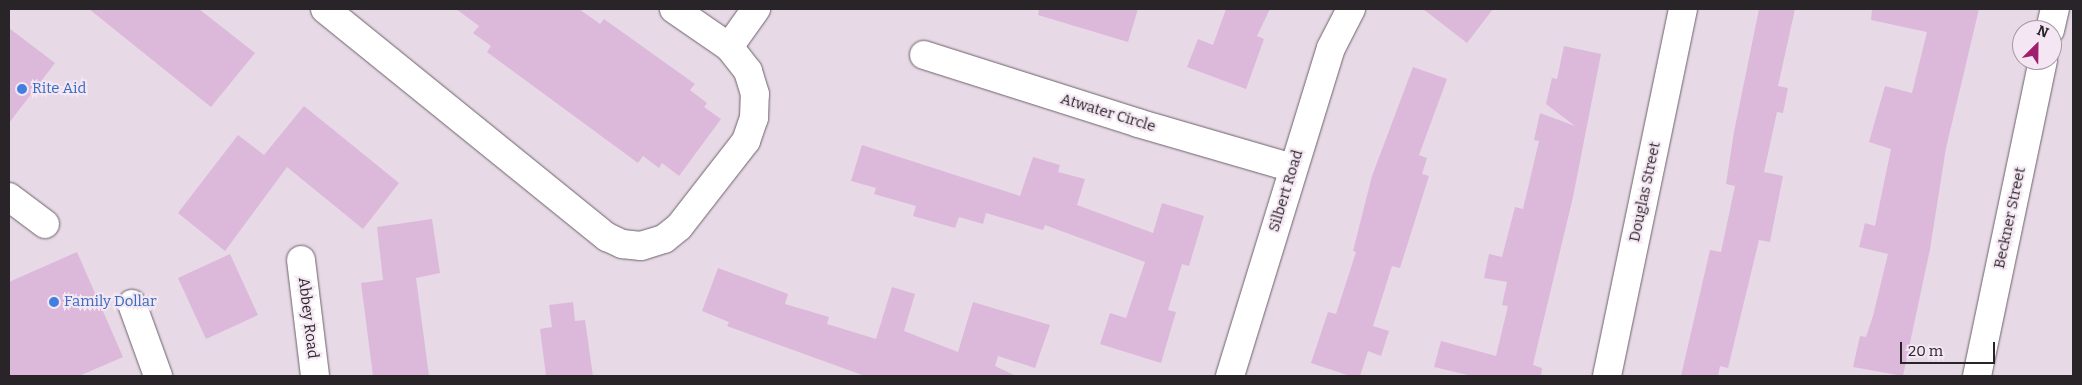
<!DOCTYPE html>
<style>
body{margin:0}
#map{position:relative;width:2082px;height:385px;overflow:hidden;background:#e7dae6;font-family:Bitter,serif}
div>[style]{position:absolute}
.building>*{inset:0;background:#dcb9da}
.roads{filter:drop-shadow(0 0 1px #6c616b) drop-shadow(0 0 1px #6c616b)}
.minor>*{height:28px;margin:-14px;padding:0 14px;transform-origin:14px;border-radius:14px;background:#fff}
.dots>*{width:14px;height:14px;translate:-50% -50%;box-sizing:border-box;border:2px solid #f4e7f3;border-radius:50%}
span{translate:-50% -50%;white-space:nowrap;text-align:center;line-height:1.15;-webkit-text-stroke:4px #f4e7f3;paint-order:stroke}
.shop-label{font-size:15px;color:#366cbe}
.left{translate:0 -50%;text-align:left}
.street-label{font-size:15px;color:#282428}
.frame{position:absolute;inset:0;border:10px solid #282428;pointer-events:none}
.north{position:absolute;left:2012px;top:20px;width:50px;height:50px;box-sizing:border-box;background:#f4e7f3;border:1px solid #a299a2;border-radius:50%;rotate:23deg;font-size:14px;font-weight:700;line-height:20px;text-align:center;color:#282428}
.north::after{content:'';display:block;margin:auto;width:18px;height:22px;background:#a01e6e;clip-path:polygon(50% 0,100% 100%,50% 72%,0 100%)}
.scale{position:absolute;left:1900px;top:342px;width:95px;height:22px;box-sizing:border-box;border:2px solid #282428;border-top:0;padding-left:6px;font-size:15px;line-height:18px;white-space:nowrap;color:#282428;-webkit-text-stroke:4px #f4e7f3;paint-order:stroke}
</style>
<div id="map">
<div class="building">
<i style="clip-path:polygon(89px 9px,199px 9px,255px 53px,211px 107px)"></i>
<i style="clip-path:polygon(456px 9px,579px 9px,600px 24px,604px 19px,695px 84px,690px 90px,707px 103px,704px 107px,721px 119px,679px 176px,662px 163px,659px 168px,643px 156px,638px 163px,487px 52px,491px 46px,473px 33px,479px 26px)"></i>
<i style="clip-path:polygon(1039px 9px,1138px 9px,1128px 42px,1038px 15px)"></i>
<i style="clip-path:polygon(1226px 9px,1270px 9px,1257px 36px,1264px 39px,1246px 89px,1187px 67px,1198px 39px,1213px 45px)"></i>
<i style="clip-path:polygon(1423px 9px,1493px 9px,1467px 43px)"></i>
<i style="clip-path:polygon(1759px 9px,1795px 9px,1778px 86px,1788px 88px,1783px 113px,1777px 112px,1764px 172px,1783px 176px,1770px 242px,1759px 240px,1728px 368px,1720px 366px,1718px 376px,1681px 376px,1710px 250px,1721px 252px,1735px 186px,1726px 184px,1734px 132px)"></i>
<i style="clip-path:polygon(1872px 9px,1979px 9px,1946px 148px,1930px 249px,1903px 376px,1853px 367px,1860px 336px,1866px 337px,1873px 316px,1888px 254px,1859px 247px,1865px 223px,1875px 226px,1891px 149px,1869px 142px,1885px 86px,1912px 93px,1927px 32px,1871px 20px)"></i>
<i style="clip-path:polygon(9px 28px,55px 63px,9px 123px)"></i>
<i style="clip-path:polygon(1564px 46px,1601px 54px,1573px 197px,1534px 360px,1533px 365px,1542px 368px,1541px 376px,1472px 376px,1434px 367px,1441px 341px,1496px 356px,1508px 306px,1502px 305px,1507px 282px,1484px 278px,1489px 254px,1502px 257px,1515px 207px,1523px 209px,1539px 141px,1534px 140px,1540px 113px,1575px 126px,1546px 104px,1552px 78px,1557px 79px)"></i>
<i style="clip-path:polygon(1413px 67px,1447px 79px,1419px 155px,1427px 158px,1422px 174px,1429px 176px,1400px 268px,1392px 266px,1373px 326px,1389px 331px,1381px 356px,1368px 351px,1360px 376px,1350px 376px,1311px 363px,1328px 312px,1336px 314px,1356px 252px,1353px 251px,1372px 176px)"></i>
<i style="clip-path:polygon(304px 106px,399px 183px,363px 229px,287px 167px,225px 251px,178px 213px,238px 135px,264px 155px)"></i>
<i style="clip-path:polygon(862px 145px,1020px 196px,1033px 157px,1060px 165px,1058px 172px,1085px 179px,1077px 205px,1153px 233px,1162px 203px,1204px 216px,1189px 266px,1182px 264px,1168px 310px,1176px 312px,1161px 363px,1100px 344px,1110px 313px,1126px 318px,1145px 262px,1045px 225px,1043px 230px,986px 213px,983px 224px,959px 217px,955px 228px,913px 216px,916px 206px,874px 194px,876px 188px,851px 181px)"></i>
<i style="clip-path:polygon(432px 219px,440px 273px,416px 278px,429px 376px,373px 376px,361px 283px,383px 280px,377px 227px)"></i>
<i style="clip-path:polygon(77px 252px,123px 357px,79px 376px,9px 376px,9px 282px)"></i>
<i style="clip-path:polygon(230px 254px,258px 315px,206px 339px,178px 278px)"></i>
<i style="clip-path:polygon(718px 268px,788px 294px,785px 304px,829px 317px,827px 324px,876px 339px,892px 287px,915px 294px,904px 331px,958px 352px,973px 302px,1050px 325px,1035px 368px,998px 356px,995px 366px,1016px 376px,865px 376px,727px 326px,729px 322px,702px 311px)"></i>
<i style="clip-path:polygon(573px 302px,575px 321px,585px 320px,593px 376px,546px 376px,540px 329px,552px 327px,549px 305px)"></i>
</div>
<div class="roads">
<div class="minor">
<i style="left:325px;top:9px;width:363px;rotate:39deg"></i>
<i style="left:607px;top:237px;width:17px;rotate:25deg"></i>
<i style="left:622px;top:244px;width:19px;rotate:6deg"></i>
<i style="left:641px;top:246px;width:24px;rotate:-17deg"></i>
<i style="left:664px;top:239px;width:19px;rotate:-39deg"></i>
<i style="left:679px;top:227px;width:109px;rotate:-52.1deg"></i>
<i style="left:746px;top:141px;width:24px;rotate:-71deg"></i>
<i style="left:754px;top:118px;width:24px;rotate:-88deg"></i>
<i style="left:755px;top:94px;width:24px;rotate:-107deg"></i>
<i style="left:748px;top:71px;width:31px;rotate:-128deg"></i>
<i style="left:729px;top:47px;width:67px;rotate:-145.4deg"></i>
<i style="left:2050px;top:30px;width:22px;rotate:-77deg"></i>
<i style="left:729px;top:47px;width:47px;rotate:-54.6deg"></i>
<i style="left:924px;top:55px;width:225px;rotate:17.6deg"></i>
<i style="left:1138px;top:123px;width:161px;rotate:16.2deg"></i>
<i style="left:9px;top:197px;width:45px;rotate:36.9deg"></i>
<i style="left:301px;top:260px;width:117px;rotate:83.1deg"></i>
<i style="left:132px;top:304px;width:77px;rotate:70.1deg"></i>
<i style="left:1230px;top:376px;width:343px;rotate:-72.9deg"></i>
<i style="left:1331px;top:48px;width:44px;rotate:-62.9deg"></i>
<i style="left:1607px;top:376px;width:375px;rotate:-78.3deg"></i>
<i style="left:1977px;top:376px;width:323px;rotate:-78.2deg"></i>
</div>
</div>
<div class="dots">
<i style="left:22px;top:89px;background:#3f7fe0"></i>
<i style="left:54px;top:302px;background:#3f7fe0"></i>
</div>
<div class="shop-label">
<span class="left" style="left:32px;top:89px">Rite Aid</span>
<span class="left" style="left:64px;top:302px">Family Dollar</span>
</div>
<div class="street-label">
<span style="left:1108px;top:113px;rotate:17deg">Atwater Circle</span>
<span style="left:1286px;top:191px;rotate:-73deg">Silbert Road</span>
<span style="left:1645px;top:192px;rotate:-78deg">Douglas Street</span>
<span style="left:2010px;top:218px;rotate:-78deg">Beckner Street</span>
<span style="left:308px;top:318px;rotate:83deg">Abbey Road</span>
</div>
<div class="frame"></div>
<div class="north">N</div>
<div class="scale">20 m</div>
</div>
